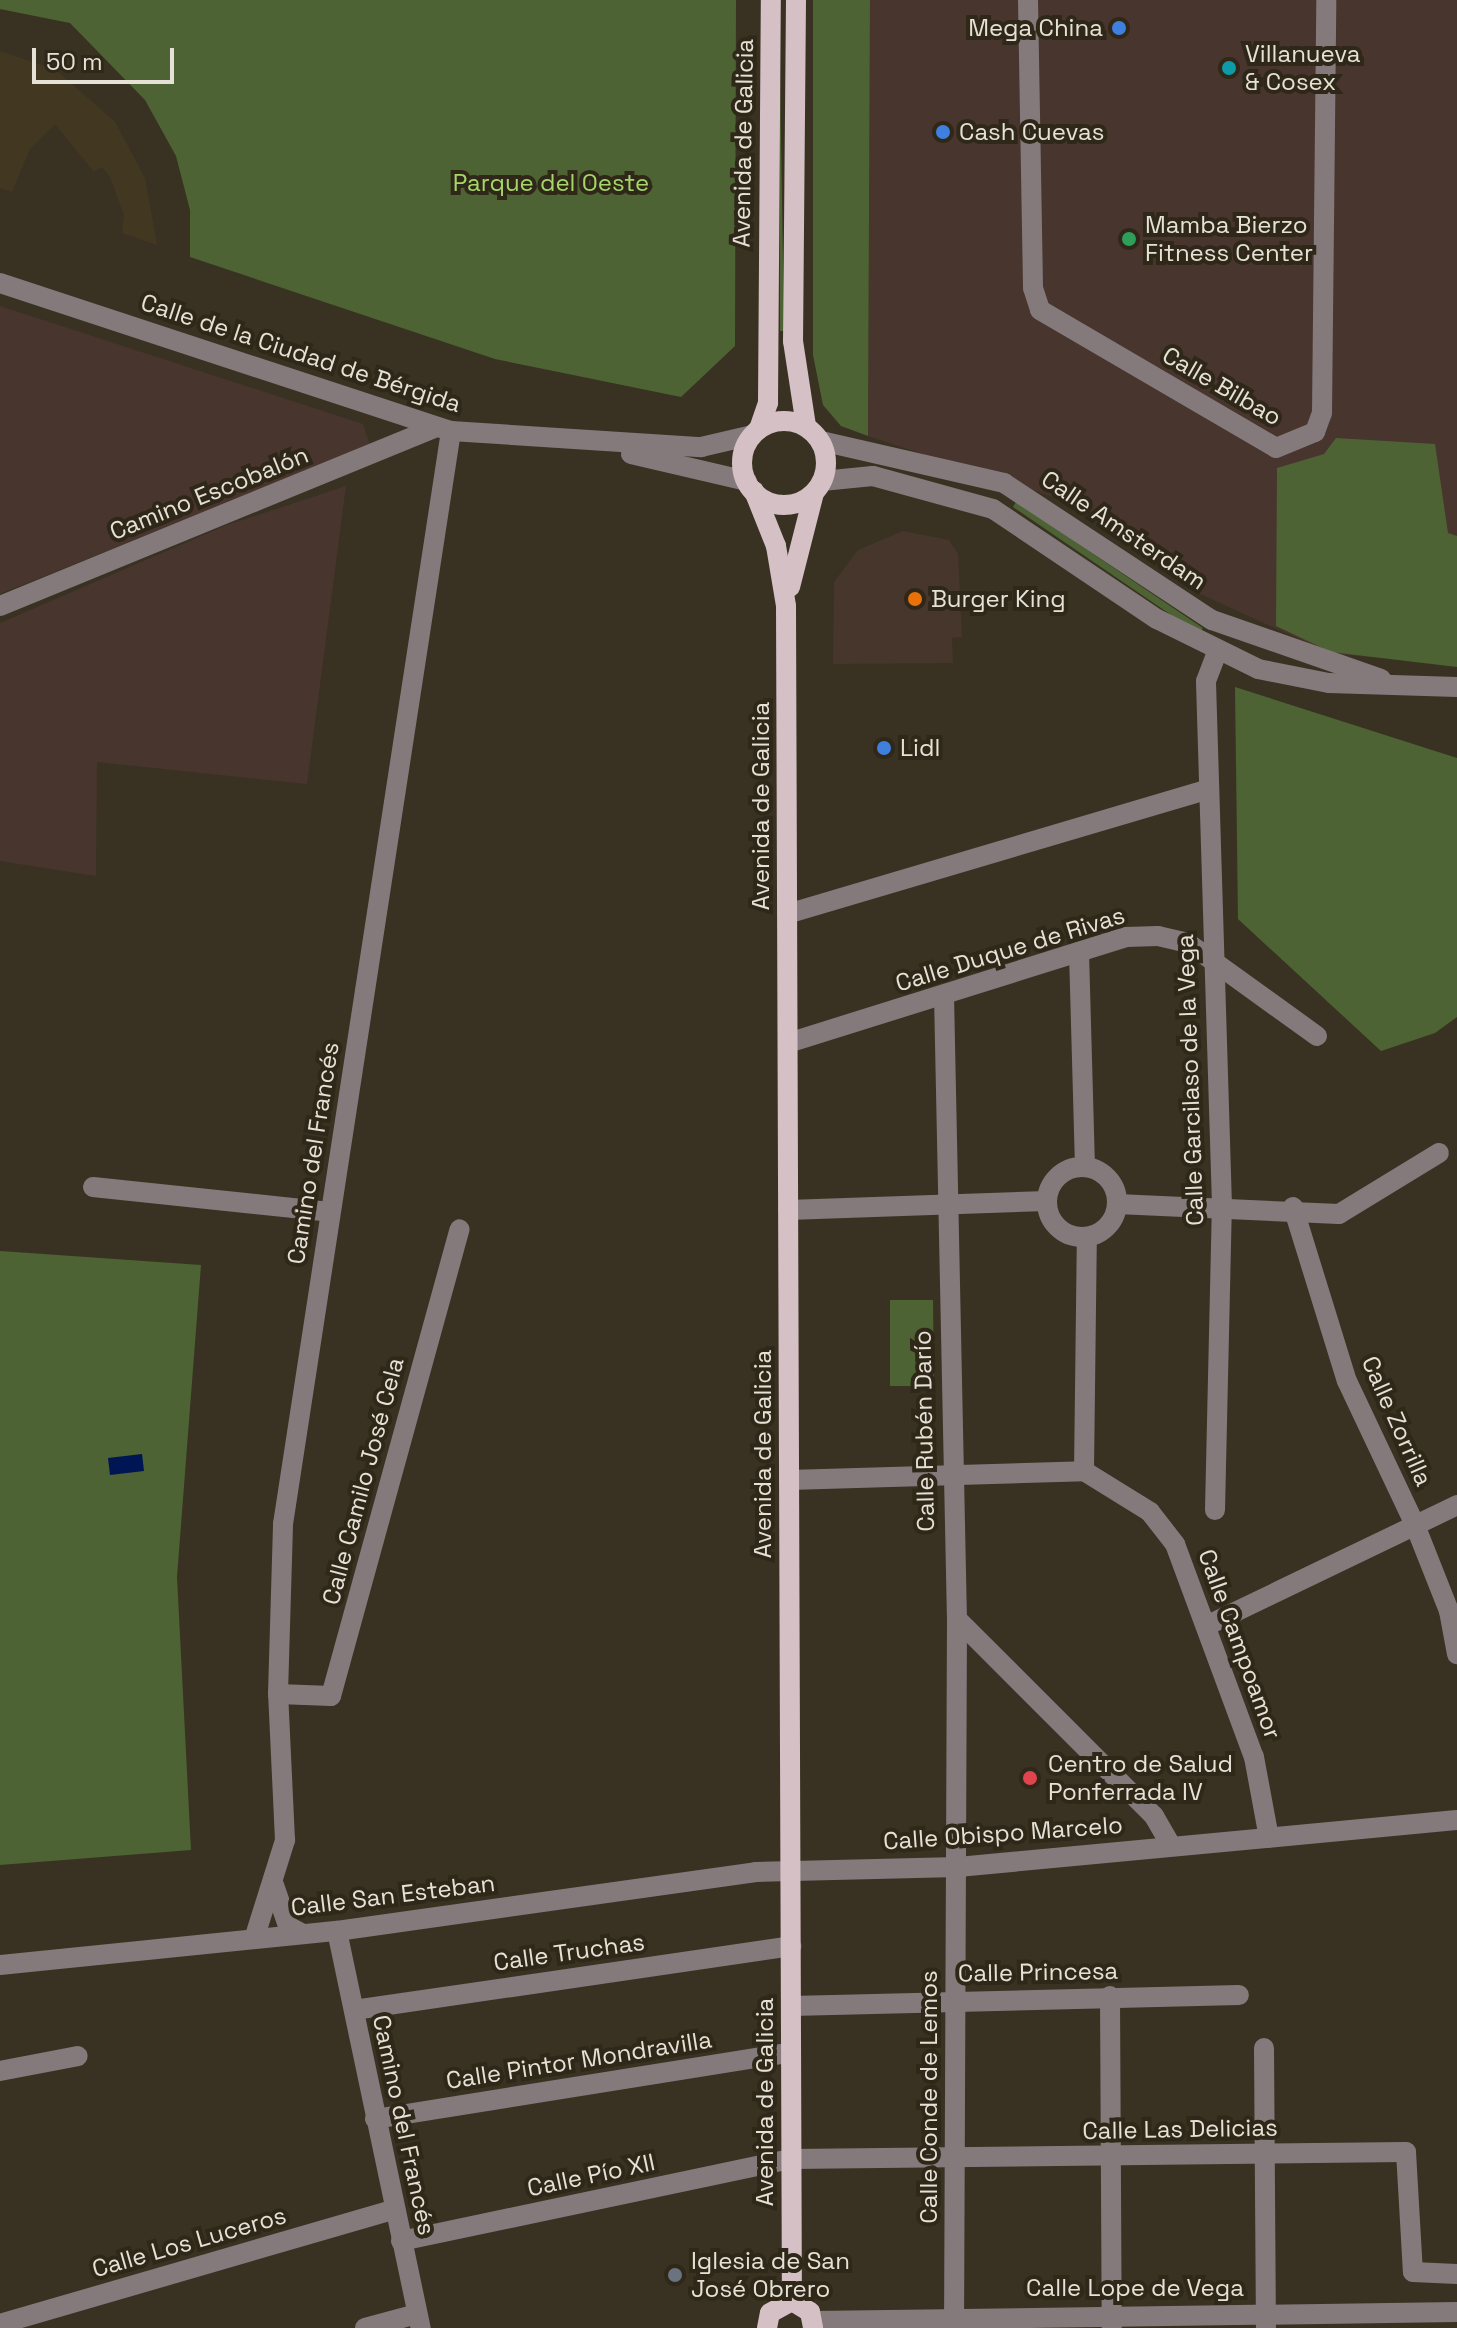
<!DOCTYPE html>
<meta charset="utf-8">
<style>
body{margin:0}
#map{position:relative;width:1457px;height:2328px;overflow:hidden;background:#393222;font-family:"Space Grotesk",sans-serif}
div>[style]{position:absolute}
.commercial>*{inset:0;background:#47362c}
.industrial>*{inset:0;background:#48352e}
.built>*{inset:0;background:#423721}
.green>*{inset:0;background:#4d6334}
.water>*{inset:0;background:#001554}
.minor>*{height:20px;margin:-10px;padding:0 10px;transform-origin:10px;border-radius:10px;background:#847a7c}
.minor>.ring{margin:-10px;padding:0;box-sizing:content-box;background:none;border:20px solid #847a7c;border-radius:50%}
.major>*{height:20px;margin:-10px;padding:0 10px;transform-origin:10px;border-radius:10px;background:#d5c0c5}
.major>.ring{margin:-10px;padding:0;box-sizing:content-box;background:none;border:20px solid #d5c0c5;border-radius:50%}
.dots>*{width:22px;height:22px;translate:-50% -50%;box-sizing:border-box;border:4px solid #2f2818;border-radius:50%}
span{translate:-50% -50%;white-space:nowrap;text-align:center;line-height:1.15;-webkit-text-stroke:8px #2f2818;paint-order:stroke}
.poi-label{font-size:24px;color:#e6e1d7}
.right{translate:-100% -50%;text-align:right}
.left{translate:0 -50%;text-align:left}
.street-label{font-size:24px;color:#e6e1d7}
.park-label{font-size:24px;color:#a4d66a}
.scale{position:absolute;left:32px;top:48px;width:142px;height:36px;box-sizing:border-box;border:4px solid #e6e1d7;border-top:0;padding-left:10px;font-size:24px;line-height:28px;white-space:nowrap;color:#e6e1d7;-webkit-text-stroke:6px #2f2818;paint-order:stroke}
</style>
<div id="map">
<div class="commercial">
<i style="clip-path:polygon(903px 531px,949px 540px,958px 554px,962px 637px,952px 638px,953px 663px,833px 664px,834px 582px,858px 550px)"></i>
</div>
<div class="industrial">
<i style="clip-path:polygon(870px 0,1457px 0,1457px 664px,1332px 654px,1196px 592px,1066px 501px,868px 436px)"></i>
<i style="clip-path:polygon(0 306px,363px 424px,370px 445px,0 594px)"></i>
<i style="clip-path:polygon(346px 486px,307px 784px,97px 762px,96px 876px,0 861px,0 623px,227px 525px)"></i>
</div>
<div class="built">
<i style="clip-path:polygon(0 51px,56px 70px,115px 122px,145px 178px,157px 245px,122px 233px,124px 215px,110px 177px,102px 167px,94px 172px,55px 124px,30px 149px,12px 192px,0 188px)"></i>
</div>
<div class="green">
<i style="clip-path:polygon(0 0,736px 0,735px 346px,681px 397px,495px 359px,190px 257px,190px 210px,176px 156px,145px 100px,70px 23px,0 9px)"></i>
<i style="clip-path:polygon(813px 0,870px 0,868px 436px,841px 426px,823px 405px,813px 355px)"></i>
<i style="clip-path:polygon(779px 5px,784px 331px,780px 331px)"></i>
<i style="clip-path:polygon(1336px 438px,1435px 444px,1448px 533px,1457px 536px,1457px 667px,1331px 652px,1276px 626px,1277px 468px,1324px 454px)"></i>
<i style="clip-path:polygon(1016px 502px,1203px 628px,1199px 634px,1013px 507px)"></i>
<i style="clip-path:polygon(1235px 687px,1457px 758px,1457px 1017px,1435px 1033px,1381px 1051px,1238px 919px)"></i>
<i style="clip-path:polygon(0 1251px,201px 1265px,177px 1577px,191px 1850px,0 1865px)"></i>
<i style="clip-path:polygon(890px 1300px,933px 1300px,934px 1386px,890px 1386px)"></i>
</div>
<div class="water">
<i style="clip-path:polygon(142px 1454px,144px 1471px,110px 1475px,108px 1458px)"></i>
</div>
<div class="minor">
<i style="left:1028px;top:0;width:288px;rotate:89deg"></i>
<i style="left:1033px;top:288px;width:23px;rotate:72deg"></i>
<i style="left:1040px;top:310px;width:273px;rotate:30.3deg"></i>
<i style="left:1276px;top:448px;width:42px;rotate:-22.3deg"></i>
<i style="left:1315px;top:432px;width:20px;rotate:-70deg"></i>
<i style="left:1322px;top:413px;width:413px;rotate:-89.4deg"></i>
<i style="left:0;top:283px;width:475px;rotate:18.2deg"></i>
<i style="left:451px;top:431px;width:251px;rotate:3.7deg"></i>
<i style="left:701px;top:447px;width:53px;rotate:-13deg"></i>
<i style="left:821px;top:441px;width:188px;rotate:12.9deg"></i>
<i style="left:1004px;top:483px;width:249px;rotate:33.4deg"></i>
<i style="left:1212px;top:620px;width:179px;rotate:19.2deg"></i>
<i style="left:631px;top:454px;width:119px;rotate:13.1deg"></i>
<i style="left:822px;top:481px;width:51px;rotate:-5.6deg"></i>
<i style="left:873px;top:476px;width:124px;rotate:15.4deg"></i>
<i style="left:993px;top:509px;width:197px;rotate:33.9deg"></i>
<i style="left:1157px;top:619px;width:113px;rotate:26.3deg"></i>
<i style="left:1258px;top:669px;width:72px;rotate:11.2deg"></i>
<i style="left:1329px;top:683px;width:128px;rotate:1.8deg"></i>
<i style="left:0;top:606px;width:472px;rotate:-22.3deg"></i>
<i style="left:787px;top:914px;width:439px;rotate:-16.5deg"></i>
<i style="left:1079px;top:952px;width:214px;rotate:88.4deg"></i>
<i style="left:944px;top:995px;width:624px;rotate:88.81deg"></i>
<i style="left:957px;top:1619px;width:709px;rotate:90.24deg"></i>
<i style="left:788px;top:1043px;width:354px;rotate:-17.4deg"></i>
<i style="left:1126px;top:937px;width:32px;rotate:-2deg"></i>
<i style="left:1158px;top:936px;width:31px;rotate:13deg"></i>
<i style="left:1188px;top:943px;width:159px;rotate:35.8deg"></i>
<i class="ring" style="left:1047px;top:1167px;width:50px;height:50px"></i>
<i style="left:93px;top:1187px;width:238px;rotate:6deg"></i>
<i style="left:1117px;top:1204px;width:222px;rotate:2.6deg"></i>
<i style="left:1339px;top:1214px;width:117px;rotate:-31.4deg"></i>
<i style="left:1293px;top:1207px;width:182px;rotate:72.8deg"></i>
<i style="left:1347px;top:1381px;width:159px;rotate:64.7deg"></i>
<i style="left:1415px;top:1525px;width:92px;rotate:68.4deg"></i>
<i style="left:1449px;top:1611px;width:44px;rotate:79.5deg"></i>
<i style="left:788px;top:1210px;width:259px;rotate:-2deg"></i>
<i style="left:1084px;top:1471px;width:234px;rotate:-89.3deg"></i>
<i style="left:789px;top:1480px;width:295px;rotate:-1.7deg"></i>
<i style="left:1084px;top:1471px;width:78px;rotate:31.8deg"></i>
<i style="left:1150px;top:1512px;width:41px;rotate:52deg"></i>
<i style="left:1175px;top:1544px;width:227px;rotate:69.7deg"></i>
<i style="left:1254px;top:1757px;width:82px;rotate:79.5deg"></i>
<i style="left:1215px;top:1510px;width:304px;rotate:-88.7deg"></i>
<i style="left:1222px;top:1206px;width:525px;rotate:-91.75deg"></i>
<i style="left:1206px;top:681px;width:33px;rotate:-69deg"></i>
<i style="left:957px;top:1619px;width:279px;rotate:45deg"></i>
<i style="left:1154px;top:1816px;width:34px;rotate:60deg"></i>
<i style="left:1206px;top:1626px;width:279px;rotate:-25.7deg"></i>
<i style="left:278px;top:1694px;width:53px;rotate:2.2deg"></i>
<i style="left:331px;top:1696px;width:484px;rotate:-74.6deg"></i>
<i style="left:274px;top:1885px;width:43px;rotate:71.1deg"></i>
<i style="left:288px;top:1926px;width:15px;rotate:28deg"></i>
<i style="left:337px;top:1931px;width:406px;rotate:78.1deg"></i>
<i style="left:255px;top:1936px;width:101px;rotate:-72.6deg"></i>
<i style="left:285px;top:1840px;width:146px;rotate:-92.7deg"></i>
<i style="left:278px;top:1694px;width:170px;rotate:-88.3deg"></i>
<i style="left:283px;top:1524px;width:1106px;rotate:-81.26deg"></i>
<i style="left:0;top:1965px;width:339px;rotate:-5.8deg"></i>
<i style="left:337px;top:1931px;width:423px;rotate:-8deg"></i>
<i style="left:756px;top:1872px;width:202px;rotate:-1.4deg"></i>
<i style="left:958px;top:1867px;width:501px;rotate:-5.38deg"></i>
<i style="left:1110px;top:1996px;width:332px;rotate:89.7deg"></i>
<i style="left:791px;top:2006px;width:448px;rotate:-1.4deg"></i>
<i style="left:354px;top:2010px;width:442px;rotate:-8.3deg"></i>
<i style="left:1264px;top:2048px;width:280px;rotate:89.6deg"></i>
<i style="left:0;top:2071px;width:79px;rotate:-10.9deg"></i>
<i style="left:375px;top:2119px;width:421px;rotate:-9.1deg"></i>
<i style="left:401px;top:2241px;width:399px;rotate:-11.9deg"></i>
<i style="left:791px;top:2159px;width:615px;rotate:-0.65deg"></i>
<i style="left:1406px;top:2152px;width:120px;rotate:86.7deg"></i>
<i style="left:1413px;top:2272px;width:44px;rotate:2.6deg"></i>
<i style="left:814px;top:2321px;width:643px;rotate:-0.8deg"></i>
<i style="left:0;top:2324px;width:409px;rotate:-16.2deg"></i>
<i style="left:365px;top:2328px;width:54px;rotate:-15.1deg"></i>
</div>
<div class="major">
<i style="left:796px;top:0;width:341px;rotate:90.5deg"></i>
<i style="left:793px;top:341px;width:86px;rotate:81.3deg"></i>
<i class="ring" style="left:742px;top:421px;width:64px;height:64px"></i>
<i style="left:759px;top:429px;width:28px;rotate:-71deg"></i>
<i style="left:768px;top:403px;width:403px;rotate:-89.6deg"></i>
<i style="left:754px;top:491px;width:59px;rotate:68.2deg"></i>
<i style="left:776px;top:546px;width:61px;rotate:80.5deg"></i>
<i style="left:786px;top:606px;width:1695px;rotate:89.8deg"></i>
<i style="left:790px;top:587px;width:97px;rotate:-75.7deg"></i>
<i style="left:767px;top:2328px;width:15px;rotate:-79deg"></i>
<i style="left:770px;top:2313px;width:25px;rotate:-29deg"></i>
<i style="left:792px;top:2301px;width:21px;rotate:31deg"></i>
<i style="left:810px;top:2312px;width:16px;rotate:79deg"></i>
</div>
<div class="dots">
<i style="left:1119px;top:28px;background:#3f7fe0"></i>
<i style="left:1229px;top:68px;background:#0f9aa8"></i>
<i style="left:943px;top:132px;background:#3f7fe0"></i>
<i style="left:1129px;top:239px;background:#2e9e5b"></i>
<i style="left:915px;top:599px;background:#e8710a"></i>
<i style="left:884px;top:748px;background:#3f7fe0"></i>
<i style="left:1030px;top:1778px;background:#e0444e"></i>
<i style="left:675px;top:2275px;background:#6b7280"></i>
</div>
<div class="poi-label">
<span class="right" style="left:1103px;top:28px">Mega China</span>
<span class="left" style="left:1245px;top:68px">Villanueva<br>&amp; Cosex</span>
<span class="left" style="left:959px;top:132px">Cash Cuevas</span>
<span class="left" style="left:1145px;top:239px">Mamba Bierzo<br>Fitness Center</span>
<span class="left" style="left:931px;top:599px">Burger King</span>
<span class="left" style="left:900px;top:748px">Lidl</span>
<span class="left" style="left:1048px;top:1778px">Centro de Salud<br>Ponferrada IV</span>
<span class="left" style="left:691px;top:2275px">Iglesia de San<br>José Obrero</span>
</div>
<div class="street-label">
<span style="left:743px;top:143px;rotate:-89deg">Avenida de Galicia</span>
<span style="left:301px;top:353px;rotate:18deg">Calle de la Ciudad de Bérgida</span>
<span style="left:1222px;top:386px;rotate:30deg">Calle Bilbao</span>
<span style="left:209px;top:493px;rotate:-22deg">Camino Escobalón</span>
<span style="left:1124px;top:530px;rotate:34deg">Calle Amsterdam</span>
<span style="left:761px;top:806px;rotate:-90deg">Avenida de Galicia</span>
<span style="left:1010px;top:949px;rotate:-17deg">Calle Duque de Rivas</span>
<span style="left:1190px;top:1080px;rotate:-92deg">Calle Garcilaso de la Vega</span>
<span style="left:313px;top:1153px;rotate:-81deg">Camino del Francés</span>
<span style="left:1397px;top:1421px;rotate:66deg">Calle Zorrilla</span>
<span style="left:924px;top:1431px;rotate:-91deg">Calle Rubén Darío</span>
<span style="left:763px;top:1454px;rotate:-90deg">Avenida de Galicia</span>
<span style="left:363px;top:1481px;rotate:-75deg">Calle Camilo José Cela</span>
<span style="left:1240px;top:1644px;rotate:70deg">Calle Campoamor</span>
<span style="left:1003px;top:1833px;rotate:-4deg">Calle Obispo Marcelo</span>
<span style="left:393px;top:1895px;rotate:-7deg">Calle San Esteban</span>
<span style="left:569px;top:1952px;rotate:-8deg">Calle Truchas</span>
<span style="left:1038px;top:1972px;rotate:-1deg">Calle Princesa</span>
<span style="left:579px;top:2060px;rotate:-9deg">Calle Pintor Mondravilla</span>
<span style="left:929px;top:2097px;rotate:-90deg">Calle Conde de Lemos</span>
<span style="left:765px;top:2102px;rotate:-90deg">Avenida de Galicia</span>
<span style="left:404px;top:2125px;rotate:78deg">Camino del Francés</span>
<span style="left:1180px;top:2129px;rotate:-1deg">Calle Las Delicias</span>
<span style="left:591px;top:2175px;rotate:-12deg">Calle Pío XII</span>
<span style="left:189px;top:2242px;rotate:-16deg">Calle Los Luceros</span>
<span style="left:1135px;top:2288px">Calle Lope de Vega</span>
</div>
<div class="park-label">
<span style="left:551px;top:183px">Parque del Oeste</span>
</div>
<div class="scale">50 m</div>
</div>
